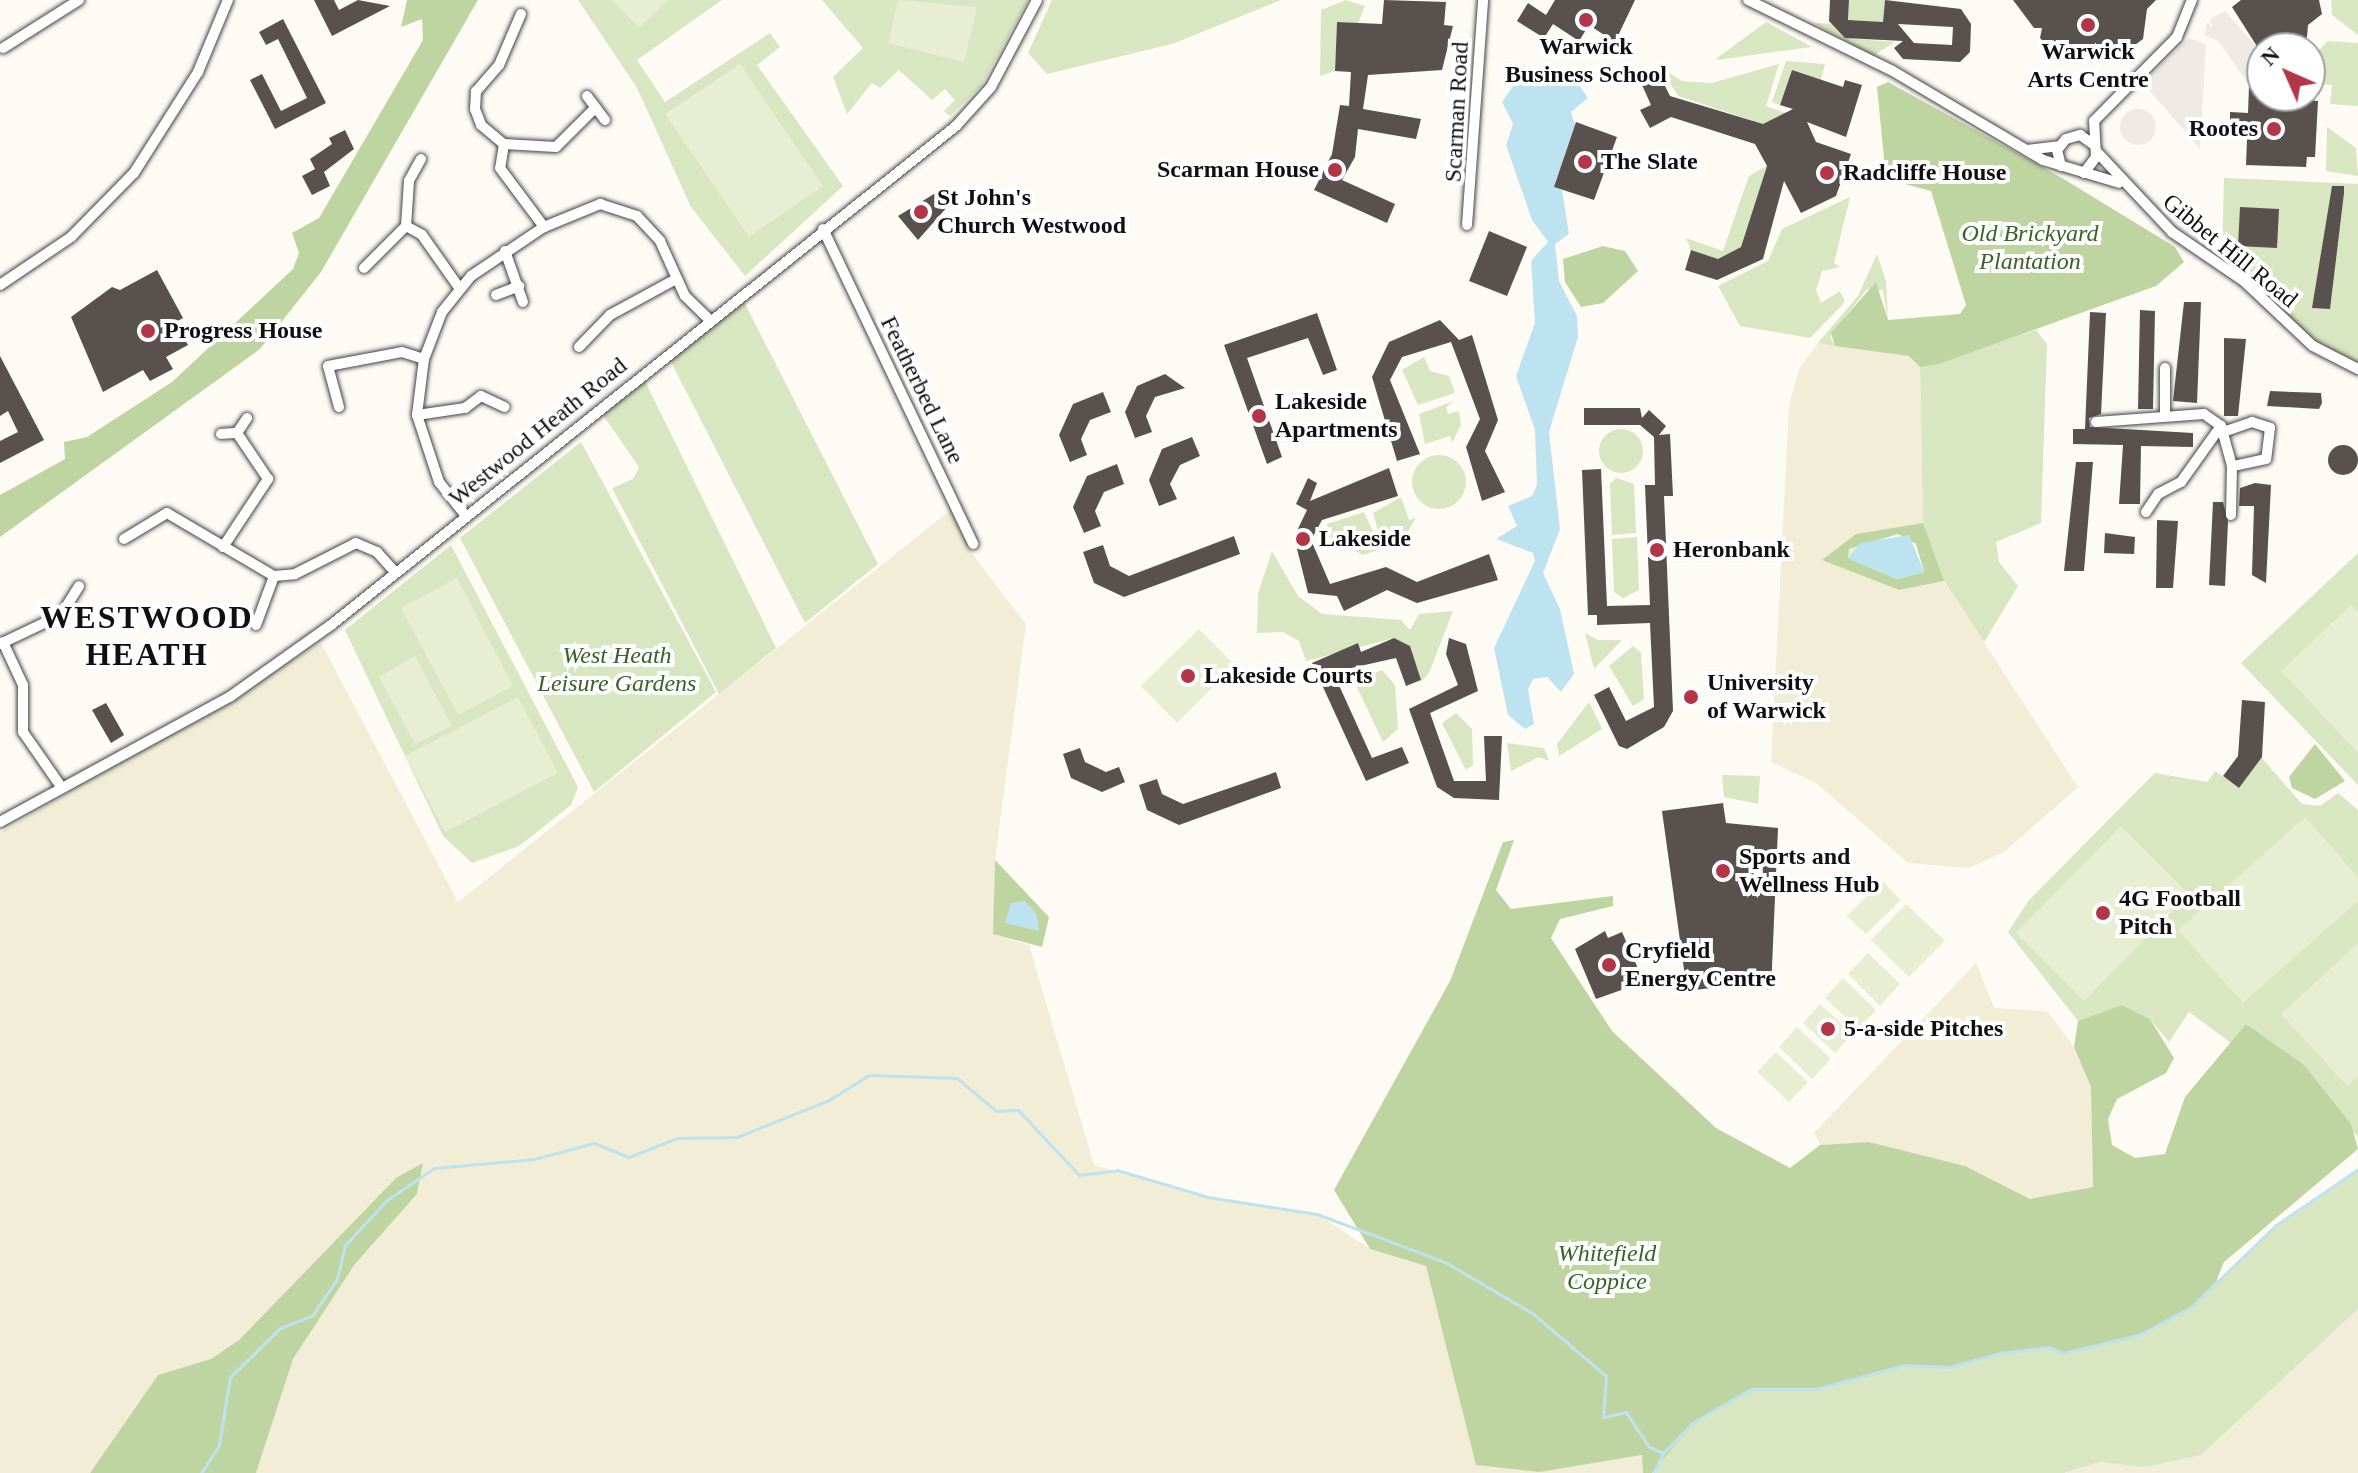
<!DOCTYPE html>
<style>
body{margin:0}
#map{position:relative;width:2358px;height:1473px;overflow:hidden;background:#fefbf5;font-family:"Times New Roman",serif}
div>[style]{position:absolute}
.farmland>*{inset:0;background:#f2edd6}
.green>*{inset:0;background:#d8e6c1}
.round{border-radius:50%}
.forest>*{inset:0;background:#bed5a1}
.pitch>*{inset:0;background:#e7eed1}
.plaza>*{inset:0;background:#efeae3}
.water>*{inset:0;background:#bee3f0}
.stream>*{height:3px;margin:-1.5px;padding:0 1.5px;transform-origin:1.5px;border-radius:1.5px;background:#bee3f0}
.building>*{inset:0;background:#58514e}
.roads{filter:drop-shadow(0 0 2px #434343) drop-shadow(0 0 2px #434343)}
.minor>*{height:10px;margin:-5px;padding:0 5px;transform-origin:5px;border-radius:5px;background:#fff}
.dots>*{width:22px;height:22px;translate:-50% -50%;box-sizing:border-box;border:4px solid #fff;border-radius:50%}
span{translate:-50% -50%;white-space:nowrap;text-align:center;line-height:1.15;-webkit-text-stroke:8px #fff;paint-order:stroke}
.poi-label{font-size:24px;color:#101010;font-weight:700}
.right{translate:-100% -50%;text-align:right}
.left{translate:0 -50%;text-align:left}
.street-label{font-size:24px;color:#101010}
.park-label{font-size:24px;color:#396226;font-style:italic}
.district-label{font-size:32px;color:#101010;font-weight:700;letter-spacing:2px}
.north{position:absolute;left:2246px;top:32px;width:80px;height:80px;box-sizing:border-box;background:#fff;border:2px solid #9f9f9f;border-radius:50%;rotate:315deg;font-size:22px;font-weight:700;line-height:32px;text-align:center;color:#101010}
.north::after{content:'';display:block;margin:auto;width:28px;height:36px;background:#b33648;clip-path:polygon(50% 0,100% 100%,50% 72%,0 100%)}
</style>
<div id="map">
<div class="farmland">
<i style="clip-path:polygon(1818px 343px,1909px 356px,1920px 367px,1923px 523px,1856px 534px,1856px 573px,1898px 590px,1944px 581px,2078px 787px,2004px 852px,1969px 868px,1908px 863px,1816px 783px,1771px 762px,1789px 405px,1799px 369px)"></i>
<i style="clip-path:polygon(952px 509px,973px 555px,1026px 624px,995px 860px,993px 934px,1029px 945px,1094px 1165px,1208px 1197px,1317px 1214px,1370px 1249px,1426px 1266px,1437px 1311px,1540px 1472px,1642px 1455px,1643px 1473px,256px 1473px,293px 1359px,355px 1264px,417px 1194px,422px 1163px,397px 1177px,239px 1340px,211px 1359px,158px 1375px,90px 1473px,0 1473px,0 833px,321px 643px,458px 902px)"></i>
<i style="clip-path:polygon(1976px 963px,1994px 1008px,2047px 1011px,2074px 1047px,2091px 1087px,2093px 1187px,2030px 1199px,1965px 1166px,1869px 1142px,1820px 1145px,1814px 1133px)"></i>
<i style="clip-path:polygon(2358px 1309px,2358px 1473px,2064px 1473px,2100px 1462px,2144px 1467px,2201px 1455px)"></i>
</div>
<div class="green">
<i style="clip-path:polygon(578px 0,722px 0,637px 60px,665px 102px,770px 33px,780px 47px,757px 65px,843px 186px,745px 276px,691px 207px,637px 88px)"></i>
<i style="clip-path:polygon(822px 0,1028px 0,981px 86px,950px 116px,944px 111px,955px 100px,945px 89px,932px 100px,899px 70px,880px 88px,872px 83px,847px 114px,833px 77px,863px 48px)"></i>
<i style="clip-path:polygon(1052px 0,1281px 0,1172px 44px,1047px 74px,1028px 53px)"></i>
<i style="clip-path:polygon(1346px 0,1365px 6px,1358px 23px,1337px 22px,1335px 71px,1320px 76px,1321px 10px)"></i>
<i style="clip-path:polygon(1849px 0,1885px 0,1883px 22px,1848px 20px)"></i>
<i style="clip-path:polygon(2331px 0,2358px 0,2358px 35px,2332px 15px)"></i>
<i style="clip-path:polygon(1766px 22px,1812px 47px,1716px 60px,1717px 58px)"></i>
<i style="clip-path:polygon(1813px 23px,1834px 24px,1846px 38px,1895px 42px,1873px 56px)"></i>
<i style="clip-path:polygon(2328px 41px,2358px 43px,2358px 106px,2330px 104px,2332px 85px,2318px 84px,2317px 52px)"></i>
<i style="clip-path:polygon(1786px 61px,1825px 64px,1821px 80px,1792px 70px,1780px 105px,1772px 102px)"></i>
<i style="clip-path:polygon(1779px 64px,1766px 106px,1786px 113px,1763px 124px,1678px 96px,1661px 68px,1682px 81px,1712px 83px)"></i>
<i style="clip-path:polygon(2327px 127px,2356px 148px,2358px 176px,2326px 171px)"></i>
<i style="clip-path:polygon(1767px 166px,1741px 247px,1718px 259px,1691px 250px,1686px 238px,1723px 251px,1749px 176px)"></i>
<i style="clip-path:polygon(2224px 178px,2358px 184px,2358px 363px,2307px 336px,2222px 258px)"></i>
<i style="clip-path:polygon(1850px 197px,1834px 263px,1840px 267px,1822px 271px,1816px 290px,1821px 303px,1840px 291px,1845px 302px,1810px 338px,1740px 326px,1718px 286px,1768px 261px,1782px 229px)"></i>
<i style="clip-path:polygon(1877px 254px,1886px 281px,1888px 320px,1883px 290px,1867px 289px,1830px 337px,1835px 346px,1818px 343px,1858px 296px)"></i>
<i style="clip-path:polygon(744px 302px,878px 564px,805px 623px,670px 360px)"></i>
<i style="clip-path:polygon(2036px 330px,2047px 344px,2041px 523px,1996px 542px,1999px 562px,2018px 586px,1984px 642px,1939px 573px,1923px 523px,1920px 367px)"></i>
<i style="clip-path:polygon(1424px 357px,1430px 371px,1449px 376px,1455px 393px,1418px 405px,1402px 370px)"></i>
<i style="clip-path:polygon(645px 381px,776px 648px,719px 694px,612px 488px,633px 479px,639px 467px,603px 415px)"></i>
<i style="clip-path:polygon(1454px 401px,1446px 407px,1448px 414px,1459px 411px,1461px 425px,1452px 443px,1450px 436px,1425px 444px,1419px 414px)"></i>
<i class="round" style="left:1599px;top:429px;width:44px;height:44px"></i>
<i style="clip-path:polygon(581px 442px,716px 692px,594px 792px,460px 538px)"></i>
<i class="round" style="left:1412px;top:455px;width:54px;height:54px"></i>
<i style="clip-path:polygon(1616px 478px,1634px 484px,1636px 533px,1612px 535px,1610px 484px)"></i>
<i style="clip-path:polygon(1401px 497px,1409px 520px,1416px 518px,1403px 540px,1386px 537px,1383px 547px,1373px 513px)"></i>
<i style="clip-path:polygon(1364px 512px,1381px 549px,1363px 555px,1342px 544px,1331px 550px,1327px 524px)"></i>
<i style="clip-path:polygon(1637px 537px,1639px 590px,1623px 598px,1614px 592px,1612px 539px)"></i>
<i style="clip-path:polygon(451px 545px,578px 787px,571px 805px,519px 846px,472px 863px,443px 836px,345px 630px)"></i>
<i style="clip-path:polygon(1272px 551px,1298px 596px,1322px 614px,1401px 620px,1410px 630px,1419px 614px,1453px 611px,1429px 673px,1421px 682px,1410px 646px,1394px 638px,1306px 661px,1299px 641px,1283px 632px,1257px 633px,1258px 593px)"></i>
<i style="clip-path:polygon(2358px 553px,2358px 785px,2241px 663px)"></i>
<i style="clip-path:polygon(1585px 633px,1598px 640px,1622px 640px,1594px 669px)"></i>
<i style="clip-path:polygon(1633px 646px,1641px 653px,1644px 699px,1633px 706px,1609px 666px)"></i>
<i style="clip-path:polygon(1382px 670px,1395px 685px,1398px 729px,1383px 742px,1355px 683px)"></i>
<i style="clip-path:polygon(1589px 702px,1602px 729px,1559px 756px,1557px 744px)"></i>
<i style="clip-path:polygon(1456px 713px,1472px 729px,1473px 765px,1466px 770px,1442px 723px)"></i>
<i style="clip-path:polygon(1507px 743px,1544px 748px,1549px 761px,1539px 757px,1511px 771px)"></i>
<i style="clip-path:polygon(2261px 757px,2302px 804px,2320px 806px,2338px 793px,2358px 810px,2358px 1137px,2247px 1024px,2231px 1043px,2189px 1012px,2169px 1042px,2150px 1019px,2122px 1005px,2078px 1021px,2008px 932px,2029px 900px,2155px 773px,2207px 782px,2215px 771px,2239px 788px)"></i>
<i style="clip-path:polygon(1722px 775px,1760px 776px,1758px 804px,1724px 797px)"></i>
<i style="clip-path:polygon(2358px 1169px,2358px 1309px,2201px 1455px,2144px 1467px,2100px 1462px,2064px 1473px,1652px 1473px,1694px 1422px,1751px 1389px,1816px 1389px,1905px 1365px,1950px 1367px,2000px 1353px,2048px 1347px,2063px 1353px,2139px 1335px,2191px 1307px,2276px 1225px)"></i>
</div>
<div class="forest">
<i style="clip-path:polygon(407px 0,478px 0,321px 272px,260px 349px,0 537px,0 495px,65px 459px,64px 442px,87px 437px,172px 382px,293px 269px,299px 253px,292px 233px,319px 218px,423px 40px,422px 19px,401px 27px)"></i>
<i style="clip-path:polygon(1888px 82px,2062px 178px,2175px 247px,2184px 262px,2156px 286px,1939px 364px,1920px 367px,1909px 356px,1835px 346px,1831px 333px,1876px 282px,1888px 320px,1960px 314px,1966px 305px,1931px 191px,1886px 179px,1877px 87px)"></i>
<i style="clip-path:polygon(1603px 246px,1625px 251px,1638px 271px,1603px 303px,1581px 307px,1565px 282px,1563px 259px)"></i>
<i style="clip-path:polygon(evenodd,1923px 523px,1944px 581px,1899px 590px,1822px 560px,1856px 534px,1923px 523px,1898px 534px,1916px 544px,1924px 572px,1897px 579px,1848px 558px,1849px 549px,1898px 534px)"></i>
<i style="clip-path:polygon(2315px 744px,2345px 781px,2315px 799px,2292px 788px,2289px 777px)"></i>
<i style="clip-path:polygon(1514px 840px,1496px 890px,1511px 909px,1613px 896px,1613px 906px,1560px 919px,1551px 938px,1612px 1031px,1716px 1128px,1790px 1168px,1820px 1145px,1869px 1142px,1965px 1166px,2030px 1199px,2093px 1187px,2091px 1087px,2074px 1047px,2078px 1021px,2122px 1005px,2150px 1019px,2174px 1058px,2166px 1073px,2117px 1099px,2108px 1119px,2112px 1145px,2135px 1158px,2165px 1154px,2185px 1097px,2246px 1024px,2304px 1065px,2351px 1124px,2358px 1149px,2224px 1262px,2216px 1282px,2191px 1307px,2139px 1335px,2063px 1353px,2048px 1347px,2000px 1353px,1950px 1367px,1905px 1365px,1816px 1389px,1751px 1389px,1694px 1422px,1652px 1473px,1643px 1473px,1642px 1455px,1540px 1472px,1476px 1465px,1426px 1266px,1370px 1249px,1334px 1190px,1450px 981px,1503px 842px)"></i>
<i style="clip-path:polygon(995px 860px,1049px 917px,1042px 947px,993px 934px)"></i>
<i style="clip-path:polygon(423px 1163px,417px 1194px,355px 1264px,293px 1359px,256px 1473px,90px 1473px,158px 1375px,211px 1359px,239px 1340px,397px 1177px)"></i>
</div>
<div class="pitch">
<i style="clip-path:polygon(612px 0,668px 0,639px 28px)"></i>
<i style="clip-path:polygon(898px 0,977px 7px,964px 62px,888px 43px)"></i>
<i style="clip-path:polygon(740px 64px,823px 186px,749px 237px,665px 114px)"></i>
<i style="clip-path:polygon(457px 578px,513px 686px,458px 715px,401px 608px)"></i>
<i style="clip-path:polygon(2351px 605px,2358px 612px,2358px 753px,2281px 671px)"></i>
<i style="clip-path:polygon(1199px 629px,1235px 665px,1177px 723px,1141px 686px)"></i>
<i style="clip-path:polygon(415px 656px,452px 726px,415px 744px,379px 677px)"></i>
<i style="clip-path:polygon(518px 697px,558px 773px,445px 832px,405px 756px)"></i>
<i style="clip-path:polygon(2305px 817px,2358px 877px,2358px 901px,2243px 1003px,2178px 930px)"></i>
<i style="clip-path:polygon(2121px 826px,2189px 894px,2084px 1001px,2016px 933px)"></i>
<i style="clip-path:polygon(1882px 881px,1901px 900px,1866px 934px,1847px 916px)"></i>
<i style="clip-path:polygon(1906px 904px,1945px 941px,1909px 977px,1871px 940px)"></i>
<i style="clip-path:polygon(2358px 943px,2358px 1076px,2347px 1086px,2281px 1014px)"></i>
<i style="clip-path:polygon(1868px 953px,1900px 984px,1880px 1006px,1848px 974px)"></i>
<i style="clip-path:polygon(1843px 978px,1876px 1010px,1858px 1029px,1825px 998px)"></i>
<i style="clip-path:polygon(1820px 1004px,1853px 1034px,1835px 1053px,1803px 1023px)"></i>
<i style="clip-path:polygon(1797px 1027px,1831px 1059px,1812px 1079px,1779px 1047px)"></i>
<i style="clip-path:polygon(1776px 1052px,1808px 1082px,1789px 1102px,1757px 1072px)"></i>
</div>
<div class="plaza">
<i style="clip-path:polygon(2225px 11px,2262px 53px,2262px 77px,2248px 83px,2218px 41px,2204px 35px,2207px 22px,2213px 28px,2209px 20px)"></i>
<i style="clip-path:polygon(2189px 38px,2206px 44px,2200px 149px,2143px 83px)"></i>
<i class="round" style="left:2120px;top:109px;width:36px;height:36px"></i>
</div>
<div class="water">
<i style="clip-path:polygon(1552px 72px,1573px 77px,1588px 98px,1571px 112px,1575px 125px,1554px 187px,1562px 190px,1569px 234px,1555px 244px,1559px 281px,1577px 316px,1578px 337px,1549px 432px,1560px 529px,1543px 573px,1560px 609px,1574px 674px,1561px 692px,1547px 677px,1533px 679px,1528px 689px,1534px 724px,1525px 729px,1508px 715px,1494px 648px,1535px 561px,1533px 553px,1496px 539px,1517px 526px,1508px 506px,1532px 496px,1537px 485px,1535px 430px,1516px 376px,1535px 323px,1531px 261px,1548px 242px,1532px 220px,1506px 145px,1513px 124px,1502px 102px,1516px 82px)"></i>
<i style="clip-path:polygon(1909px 535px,1924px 572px,1897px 579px,1848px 558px,1860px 543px)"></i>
<i style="clip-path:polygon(1025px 901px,1037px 915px,1039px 931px,1005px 923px,1011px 903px)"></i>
</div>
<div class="stream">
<i style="left:201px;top:1473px;width:33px;rotate:-57deg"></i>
<i style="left:219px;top:1445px;width:69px;rotate:-80.8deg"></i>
<i style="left:230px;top:1377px;width:70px;rotate:-44.4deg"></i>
<i style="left:280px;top:1328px;width:34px;rotate:-21deg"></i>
<i style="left:312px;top:1316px;width:45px;rotate:-56deg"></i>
<i style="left:337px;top:1279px;width:35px;rotate:-77deg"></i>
<i style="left:345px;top:1245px;width:62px;rotate:-47deg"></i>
<i style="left:387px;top:1200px;width:57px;rotate:-34.2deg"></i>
<i style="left:434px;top:1168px;width:100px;rotate:-5.1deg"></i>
<i style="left:534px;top:1159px;width:62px;rotate:-14.9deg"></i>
<i style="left:594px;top:1143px;width:38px;rotate:22deg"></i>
<i style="left:629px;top:1157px;width:52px;rotate:-21.6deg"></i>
<i style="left:677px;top:1138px;width:60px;rotate:-1deg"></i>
<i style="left:737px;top:1137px;width:99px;rotate:-21.9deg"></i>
<i style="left:829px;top:1100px;width:47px;rotate:-32deg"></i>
<i style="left:869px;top:1075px;width:88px;rotate:2deg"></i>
<i style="left:957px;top:1078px;width:51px;rotate:40.2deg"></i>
<i style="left:996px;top:1111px;width:22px;rotate:-3deg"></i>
<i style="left:1018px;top:1110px;width:89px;rotate:46.8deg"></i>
<i style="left:1079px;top:1175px;width:38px;rotate:-7deg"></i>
<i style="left:1117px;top:1170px;width:95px;rotate:16.5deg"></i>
<i style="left:1208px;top:1197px;width:110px;rotate:8.9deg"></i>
<i style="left:1317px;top:1214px;width:137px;rotate:20.6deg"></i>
<i style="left:1445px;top:1262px;width:101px;rotate:30.4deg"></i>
<i style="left:1532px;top:1313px;width:97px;rotate:40.4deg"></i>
<i style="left:1606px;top:1376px;width:41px;rotate:94.2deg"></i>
<i style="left:1603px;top:1417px;width:24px;rotate:-12deg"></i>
<i style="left:1626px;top:1412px;width:42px;rotate:56.7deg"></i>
<i style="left:1649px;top:1447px;width:15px;rotate:23deg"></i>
<i style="left:1663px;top:1453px;width:44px;rotate:-45deg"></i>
<i style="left:1694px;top:1422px;width:66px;rotate:-30.1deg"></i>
<i style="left:1751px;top:1389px;width:65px"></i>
<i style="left:1816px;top:1389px;width:92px;rotate:-15.1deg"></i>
<i style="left:1905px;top:1365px;width:45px;rotate:2.5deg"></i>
<i style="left:1950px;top:1367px;width:52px;rotate:-15.6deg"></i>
<i style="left:2000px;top:1353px;width:48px;rotate:-7.1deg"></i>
<i style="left:2048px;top:1347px;width:16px;rotate:22deg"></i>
<i style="left:2063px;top:1353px;width:78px;rotate:-13.3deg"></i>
<i style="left:2139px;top:1335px;width:59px;rotate:-28.3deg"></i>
<i style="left:2191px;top:1307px;width:118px;rotate:-44deg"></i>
<i style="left:2276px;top:1225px;width:99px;rotate:-34.3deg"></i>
<i style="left:1654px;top:1473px;width:22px;rotate:-66deg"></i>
</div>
<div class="building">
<i style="clip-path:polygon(314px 0,334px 0,339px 10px,358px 0,390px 6px,332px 36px)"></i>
<i style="clip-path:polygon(1384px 0,1446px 2px,1444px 25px,1453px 26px,1442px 70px,1368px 75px,1363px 109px,1421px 119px,1416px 139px,1358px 129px,1355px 157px,1342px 180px,1395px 204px,1387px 223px,1314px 190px,1332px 154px,1340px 105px,1349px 106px,1351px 72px,1335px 71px,1337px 22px,1382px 24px)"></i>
<i style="clip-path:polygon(1555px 0,1635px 0,1615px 42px,1589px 25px,1579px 41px,1553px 24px,1544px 38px,1517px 21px,1528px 3px,1546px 15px)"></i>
<i style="clip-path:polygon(evenodd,1830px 0,1849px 0,1848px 20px,1883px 22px,1885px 0,1961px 9px,1971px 24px,1970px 52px,1960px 62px,1903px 59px,1894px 48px,1903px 41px,1845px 38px,1829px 21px,1830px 0,1898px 24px,1953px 27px,1952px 45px,1914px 43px,1898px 24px)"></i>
<i style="clip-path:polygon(2013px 0,2156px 0,2147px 9px,2143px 39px,2120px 56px,2054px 52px,2040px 38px,2042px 28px,2034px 28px)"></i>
<i style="clip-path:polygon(2241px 0,2319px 0,2322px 14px,2308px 25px,2306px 48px,2258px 48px,2232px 7px)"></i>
<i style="clip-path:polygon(283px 19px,326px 103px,275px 129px,250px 80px,262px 74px,281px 111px,307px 98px,278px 39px,266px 45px,259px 32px)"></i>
<i style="clip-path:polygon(1792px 70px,1843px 87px,1845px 80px,1862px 85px,1846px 137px,1807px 122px,1816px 142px,1851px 154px,1836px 196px,1801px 213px,1784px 181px,1763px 259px,1717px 280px,1685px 270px,1691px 250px,1718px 259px,1741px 247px,1767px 166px,1755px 144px,1671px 117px,1650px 128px,1640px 110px,1651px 105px,1642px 85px,1660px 76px,1670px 96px,1763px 124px,1793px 109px,1780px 105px)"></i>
<i style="clip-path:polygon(2249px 86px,2262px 86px,2262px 96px,2318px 101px,2315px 157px,2307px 157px,2306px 167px,2246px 165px,2247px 139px,2231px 138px,2230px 120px,2230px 112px,2248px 113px)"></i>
<i style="clip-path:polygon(1576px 122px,1617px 137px,1594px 200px,1554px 187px)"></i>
<i style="clip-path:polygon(345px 130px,354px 149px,324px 172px,330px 186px,312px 195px,302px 176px,315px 169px,310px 159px,332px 144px,329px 138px)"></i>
<i style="clip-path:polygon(947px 186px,956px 197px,918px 240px,898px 216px)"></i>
<i style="clip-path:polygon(2332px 186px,2344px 186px,2344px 193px,2330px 309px,2312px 308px)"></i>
<i style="clip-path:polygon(2240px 207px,2279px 209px,2277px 248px,2238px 246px)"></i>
<i style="clip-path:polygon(1489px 231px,1527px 247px,1507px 296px,1469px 281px)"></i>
<i style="clip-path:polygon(157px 270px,183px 318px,176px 322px,188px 345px,166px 357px,173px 369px,150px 381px,143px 370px,103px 392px,71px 317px,112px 287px,120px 290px)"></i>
<i style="clip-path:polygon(2184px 302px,2201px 302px,2197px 403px,2173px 401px)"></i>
<i style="clip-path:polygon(2140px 310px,2155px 311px,2153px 409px,2138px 409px)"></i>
<i style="clip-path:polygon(2090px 312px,2106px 313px,2101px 414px,2089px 418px,2090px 427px,2193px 433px,2193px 447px,2141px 446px,2140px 504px,2119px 504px,2123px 445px,2073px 444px,2073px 429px,2085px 429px)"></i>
<i style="clip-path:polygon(1317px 313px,1337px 370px,1323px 375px,1308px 338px,1247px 358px,1282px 457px,1267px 464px,1224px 345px)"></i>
<i style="clip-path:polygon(1440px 320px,1459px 340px,1472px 335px,1498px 420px,1485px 451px,1505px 492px,1482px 501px,1466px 447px,1480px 419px,1451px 342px,1402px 357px,1390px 380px,1420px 454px,1397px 461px,1372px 377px,1389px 342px)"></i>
<i style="clip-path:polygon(2224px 338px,2246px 339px,2238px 416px,2224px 416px)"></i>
<i style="clip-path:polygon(0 356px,44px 440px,0 463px,0 441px,18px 432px,8px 411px,0 416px)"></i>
<i style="clip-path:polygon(1165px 374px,1185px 388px,1155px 397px,1146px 416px,1152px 432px,1135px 438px,1125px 412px,1137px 386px)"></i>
<i style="clip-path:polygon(2270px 391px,2321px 393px,2322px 403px,2319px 409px,2267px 406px)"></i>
<i style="clip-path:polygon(1103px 392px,1111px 412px,1090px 420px,1081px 439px,1087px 455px,1070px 462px,1059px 435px,1073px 404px)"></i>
<i style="clip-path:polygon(1584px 408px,1640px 408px,1642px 418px,1649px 410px,1666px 426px,1659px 435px,1670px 434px,1673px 496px,1664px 496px,1673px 711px,1664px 727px,1627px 749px,1619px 746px,1594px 695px,1609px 687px,1626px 721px,1654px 707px,1650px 623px,1597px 625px,1597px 615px,1588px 615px,1582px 470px,1601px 469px,1607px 606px,1650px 605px,1645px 485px,1655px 485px,1654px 437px,1640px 425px,1584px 425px)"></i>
<i style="clip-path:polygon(1192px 437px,1200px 456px,1180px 465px,1170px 484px,1177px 499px,1159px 506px,1149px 480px,1162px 449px)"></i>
<i class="round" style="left:2328px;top:445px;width:30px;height:30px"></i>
<i style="clip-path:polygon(2076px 462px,2093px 462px,2084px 571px,2064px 571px)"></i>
<i style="clip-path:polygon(1117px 464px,1124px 484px,1104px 492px,1095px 511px,1101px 526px,1084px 533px,1073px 507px,1087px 476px)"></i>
<i style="clip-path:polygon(1389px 468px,1398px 496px,1322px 520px,1311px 540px,1330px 584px,1386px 567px,1417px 582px,1489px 554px,1498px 580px,1417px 603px,1387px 590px,1344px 611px,1337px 596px,1308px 593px,1294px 537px,1307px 510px,1296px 504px,1308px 478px,1317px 483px,1310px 501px)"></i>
<i style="clip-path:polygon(2255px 483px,2271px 485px,2266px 583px,2252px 575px,2254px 506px,2239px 506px,2240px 488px)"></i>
<i style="clip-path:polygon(2213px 502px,2223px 502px,2228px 522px,2225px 586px,2209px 585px)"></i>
<i style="clip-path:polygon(2157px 520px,2178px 521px,2173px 588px,2156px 588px)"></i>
<i style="clip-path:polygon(2105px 533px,2135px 537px,2134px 554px,2104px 553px)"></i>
<i style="clip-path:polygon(1234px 536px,1240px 554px,1124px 597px,1094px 583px,1083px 552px,1103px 545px,1110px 566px,1129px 576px)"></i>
<i style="clip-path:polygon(1394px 638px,1410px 646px,1421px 680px,1406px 686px,1396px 658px,1333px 672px,1372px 758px,1402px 747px,1409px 763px,1366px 781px,1312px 663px,1358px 643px,1361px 652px)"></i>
<i style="clip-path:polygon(1449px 638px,1466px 644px,1478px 691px,1430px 713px,1454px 781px,1486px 781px,1484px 736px,1502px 736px,1499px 800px,1454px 798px,1437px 787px,1409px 709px,1458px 685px,1446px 654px)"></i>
<i style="clip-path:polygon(2242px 700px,2265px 702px,2262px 757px,2239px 788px,2223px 776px,2238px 756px)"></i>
<i style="clip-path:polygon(106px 703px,124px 735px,111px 743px,92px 710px)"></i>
<i style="clip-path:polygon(1080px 748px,1085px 762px,1106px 772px,1119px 767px,1125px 782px,1102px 792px,1071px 778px,1063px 754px)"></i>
<i style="clip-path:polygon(1276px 772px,1281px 788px,1179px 825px,1147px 810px,1139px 785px,1157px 779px,1162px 794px,1183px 804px)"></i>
<i style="clip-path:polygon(1723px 803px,1726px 823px,1778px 828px,1771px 990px,1735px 985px,1687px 991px,1662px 811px)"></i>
<i style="clip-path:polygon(1605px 931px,1608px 938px,1622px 932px,1644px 982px,1596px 999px,1575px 949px)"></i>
</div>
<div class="roads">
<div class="minor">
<i style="left:1748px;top:0;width:159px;rotate:26.1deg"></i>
<i style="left:1891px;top:70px;width:177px;rotate:30.6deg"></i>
<i style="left:2043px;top:160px;width:79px;rotate:16.8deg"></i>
<i style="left:521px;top:14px;width:56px;rotate:113.3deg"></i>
<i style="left:499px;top:65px;width:35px;rotate:131deg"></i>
<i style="left:476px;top:91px;width:18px;rotate:93deg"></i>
<i style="left:475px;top:109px;width:17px;rotate:69deg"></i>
<i style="left:481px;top:125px;width:30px;rotate:40deg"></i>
<i style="left:504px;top:144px;width:24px;rotate:99deg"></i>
<i style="left:500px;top:168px;width:74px;rotate:53.3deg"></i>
<i style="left:3px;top:48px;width:90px;rotate:-32.3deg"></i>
<i style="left:587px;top:96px;width:30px;rotate:53deg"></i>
<i style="left:504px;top:144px;width:52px;rotate:3.3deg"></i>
<i style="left:556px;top:147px;width:51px;rotate:-45deg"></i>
<i style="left:2027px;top:150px;width:32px;rotate:-7deg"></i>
<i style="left:2096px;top:151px;width:111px;rotate:46.8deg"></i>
<i style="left:2172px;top:232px;width:88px;rotate:34.4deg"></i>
<i style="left:2245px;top:282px;width:93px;rotate:43.3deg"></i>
<i style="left:2313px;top:346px;width:51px;rotate:27.1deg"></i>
<i style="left:421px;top:159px;width:25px;rotate:119deg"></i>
<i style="left:409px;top:181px;width:45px;rotate:93.8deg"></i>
<i style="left:406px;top:226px;width:18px;rotate:29deg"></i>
<i style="left:422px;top:235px;width:66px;rotate:54.9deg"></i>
<i style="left:2061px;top:166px;width:16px;rotate:-104deg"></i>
<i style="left:2057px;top:150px;width:14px;rotate:-51deg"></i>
<i style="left:2066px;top:139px;width:15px;rotate:-16deg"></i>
<i style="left:2080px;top:135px;width:16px;rotate:35deg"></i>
<i style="left:2084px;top:173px;width:20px;rotate:-53deg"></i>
<i style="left:2096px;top:157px;width:36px;rotate:-93deg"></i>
<i style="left:2094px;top:121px;width:118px;rotate:-45.3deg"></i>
<i style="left:2177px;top:37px;width:40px;rotate:-68deg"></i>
<i style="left:1467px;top:225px;width:226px;rotate:-85.9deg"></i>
<i style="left:823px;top:229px;width:349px;rotate:64.5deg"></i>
<i style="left:505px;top:251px;width:54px;rotate:70.6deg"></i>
<i style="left:364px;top:268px;width:59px;rotate:-45deg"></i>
<i style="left:0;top:285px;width:86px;rotate:-34.1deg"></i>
<i style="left:71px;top:237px;width:90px;rotate:-45.5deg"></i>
<i style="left:134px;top:173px;width:120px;rotate:-57.6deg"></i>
<i style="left:198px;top:72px;width:78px;rotate:-67.4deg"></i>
<i style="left:496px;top:295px;width:25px;rotate:-21deg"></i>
<i style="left:579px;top:347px;width:45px;rotate:-45.9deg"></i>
<i style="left:610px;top:315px;width:75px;rotate:-28.6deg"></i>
<i style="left:339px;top:407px;width:42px;rotate:-105deg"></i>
<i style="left:328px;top:366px;width:75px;rotate:-10.7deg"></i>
<i style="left:402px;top:352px;width:23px;rotate:18deg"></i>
<i style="left:417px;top:415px;width:49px;rotate:-8.3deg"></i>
<i style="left:465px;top:408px;width:20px;rotate:-37deg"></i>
<i style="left:481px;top:396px;width:26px;rotate:25deg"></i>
<i style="left:2165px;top:416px;width:48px;rotate:-90deg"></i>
<i style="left:2096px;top:422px;width:108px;rotate:-4.2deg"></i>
<i style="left:2204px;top:414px;width:21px;rotate:35deg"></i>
<i style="left:2226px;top:431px;width:28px;rotate:-19deg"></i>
<i style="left:2252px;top:422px;width:19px;rotate:18deg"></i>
<i style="left:2270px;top:428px;width:31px;rotate:97deg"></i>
<i style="left:2266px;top:459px;width:35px;rotate:168deg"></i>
<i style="left:221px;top:434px;width:16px;rotate:-4deg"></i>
<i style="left:2146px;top:512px;width:22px;rotate:-56deg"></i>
<i style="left:2158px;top:494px;width:26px;rotate:-28deg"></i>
<i style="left:2181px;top:482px;width:69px;rotate:-54.5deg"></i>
<i style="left:2221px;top:426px;width:41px;rotate:74.6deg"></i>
<i style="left:2232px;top:466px;width:49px;rotate:91.2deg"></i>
<i style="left:466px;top:516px;width:43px;rotate:-128.5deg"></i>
<i style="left:439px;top:482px;width:71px;rotate:-108.2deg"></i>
<i style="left:417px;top:415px;width:56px;rotate:-82.9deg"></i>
<i style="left:424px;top:359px;width:50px;rotate:-69deg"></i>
<i style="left:442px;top:312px;width:46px;rotate:-51.1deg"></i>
<i style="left:471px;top:276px;width:88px;rotate:-33.9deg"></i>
<i style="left:544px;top:227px;width:61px;rotate:-22.3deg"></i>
<i style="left:600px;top:204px;width:39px;rotate:18deg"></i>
<i style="left:637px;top:216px;width:34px;rotate:47deg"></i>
<i style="left:660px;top:241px;width:60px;rotate:65.6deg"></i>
<i style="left:685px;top:296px;width:35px;rotate:44deg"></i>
<i style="left:124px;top:539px;width:50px;rotate:-31.2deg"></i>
<i style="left:167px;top:513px;width:124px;rotate:30.5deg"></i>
<i style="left:274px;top:576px;width:21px;rotate:-5deg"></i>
<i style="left:295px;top:574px;width:68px;rotate:-26.9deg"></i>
<i style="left:356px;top:543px;width:23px;rotate:23deg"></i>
<i style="left:377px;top:552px;width:28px;rotate:48deg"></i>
<i style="left:223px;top:547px;width:82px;rotate:-56.5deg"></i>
<i style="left:268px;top:479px;width:55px;rotate:-124deg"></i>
<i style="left:237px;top:433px;width:18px;rotate:-56deg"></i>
<i style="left:256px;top:625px;width:52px;rotate:-69.8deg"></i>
<i style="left:3px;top:642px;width:47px;rotate:65.1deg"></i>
<i style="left:23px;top:685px;width:47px;rotate:90deg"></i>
<i style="left:23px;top:732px;width:68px;rotate:55.1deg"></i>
<i style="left:0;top:644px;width:68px;rotate:-25.4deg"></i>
<i style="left:61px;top:615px;width:34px;rotate:-58deg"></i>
<i style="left:0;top:822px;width:263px;rotate:-28.6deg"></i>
<i style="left:231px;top:696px;width:123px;rotate:-35.4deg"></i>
<i style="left:331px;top:625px;width:800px;rotate:-38.6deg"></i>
<i style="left:956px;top:126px;width:52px;rotate:-48.1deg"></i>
<i style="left:991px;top:87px;width:98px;rotate:-62.1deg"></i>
</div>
</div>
<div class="dots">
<i style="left:1586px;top:20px;background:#b33648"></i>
<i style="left:2088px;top:25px;background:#b33648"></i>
<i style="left:2274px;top:129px;background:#b33648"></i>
<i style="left:1585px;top:162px;background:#b33648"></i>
<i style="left:1335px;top:170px;background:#b33648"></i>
<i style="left:1827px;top:173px;background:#b33648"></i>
<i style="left:921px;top:212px;background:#b33648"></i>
<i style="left:148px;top:331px;background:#b33648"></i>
<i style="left:1259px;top:416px;background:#b33648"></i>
<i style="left:1303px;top:539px;background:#b33648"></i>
<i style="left:1657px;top:550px;background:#b33648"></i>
<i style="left:1188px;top:676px;background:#b33648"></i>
<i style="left:1691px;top:697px;background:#b33648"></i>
<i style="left:1723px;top:871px;background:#b33648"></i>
<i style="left:2103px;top:913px;background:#b33648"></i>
<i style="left:1609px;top:965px;background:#b33648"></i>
<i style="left:1828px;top:1029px;background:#b33648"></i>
</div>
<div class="poi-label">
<span style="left:1586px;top:61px">Warwick<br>Business School</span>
<span style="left:2088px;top:66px">Warwick<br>Arts Centre</span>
<span class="right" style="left:2258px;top:129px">Rootes</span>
<span class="left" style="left:1601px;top:162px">The Slate</span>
<span class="right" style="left:1319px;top:170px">Scarman House</span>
<span class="left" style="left:1843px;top:173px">Radcliffe House</span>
<span class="left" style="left:937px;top:212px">St John's<br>Church Westwood</span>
<span class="left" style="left:164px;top:331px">Progress House</span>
<span class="left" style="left:1275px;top:416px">Lakeside<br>Apartments</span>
<span class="left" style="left:1319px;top:539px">Lakeside</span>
<span class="left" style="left:1673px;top:550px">Heronbank</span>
<span class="left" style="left:1204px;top:676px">Lakeside Courts</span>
<span class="left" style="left:1707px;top:697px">University<br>of Warwick</span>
<span class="left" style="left:1739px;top:871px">Sports and<br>Wellness Hub</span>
<span class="left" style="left:2119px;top:913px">4G Football<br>Pitch</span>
<span class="left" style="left:1625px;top:965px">Cryfield<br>Energy Centre</span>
<span class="left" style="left:1844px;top:1029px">5-a-side Pitches</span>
</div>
<div class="street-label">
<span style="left:1457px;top:112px;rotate:-87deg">Scarman Road</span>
<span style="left:2230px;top:251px;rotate:39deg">Gibbet Hill Road</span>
<span style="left:922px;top:390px;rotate:64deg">Featherbed Lane</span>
<span style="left:538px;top:432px;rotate:-39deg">Westwood Heath Road</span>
</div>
<div class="park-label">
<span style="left:2030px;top:248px">Old Brickyard<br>Plantation</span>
<span style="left:617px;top:670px">West Heath<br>Leisure Gardens</span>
<span style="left:1607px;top:1268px">Whitefield<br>Coppice</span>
</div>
<div class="district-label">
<span style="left:147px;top:636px">WESTWOOD<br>HEATH</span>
</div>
<div class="north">N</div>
</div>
